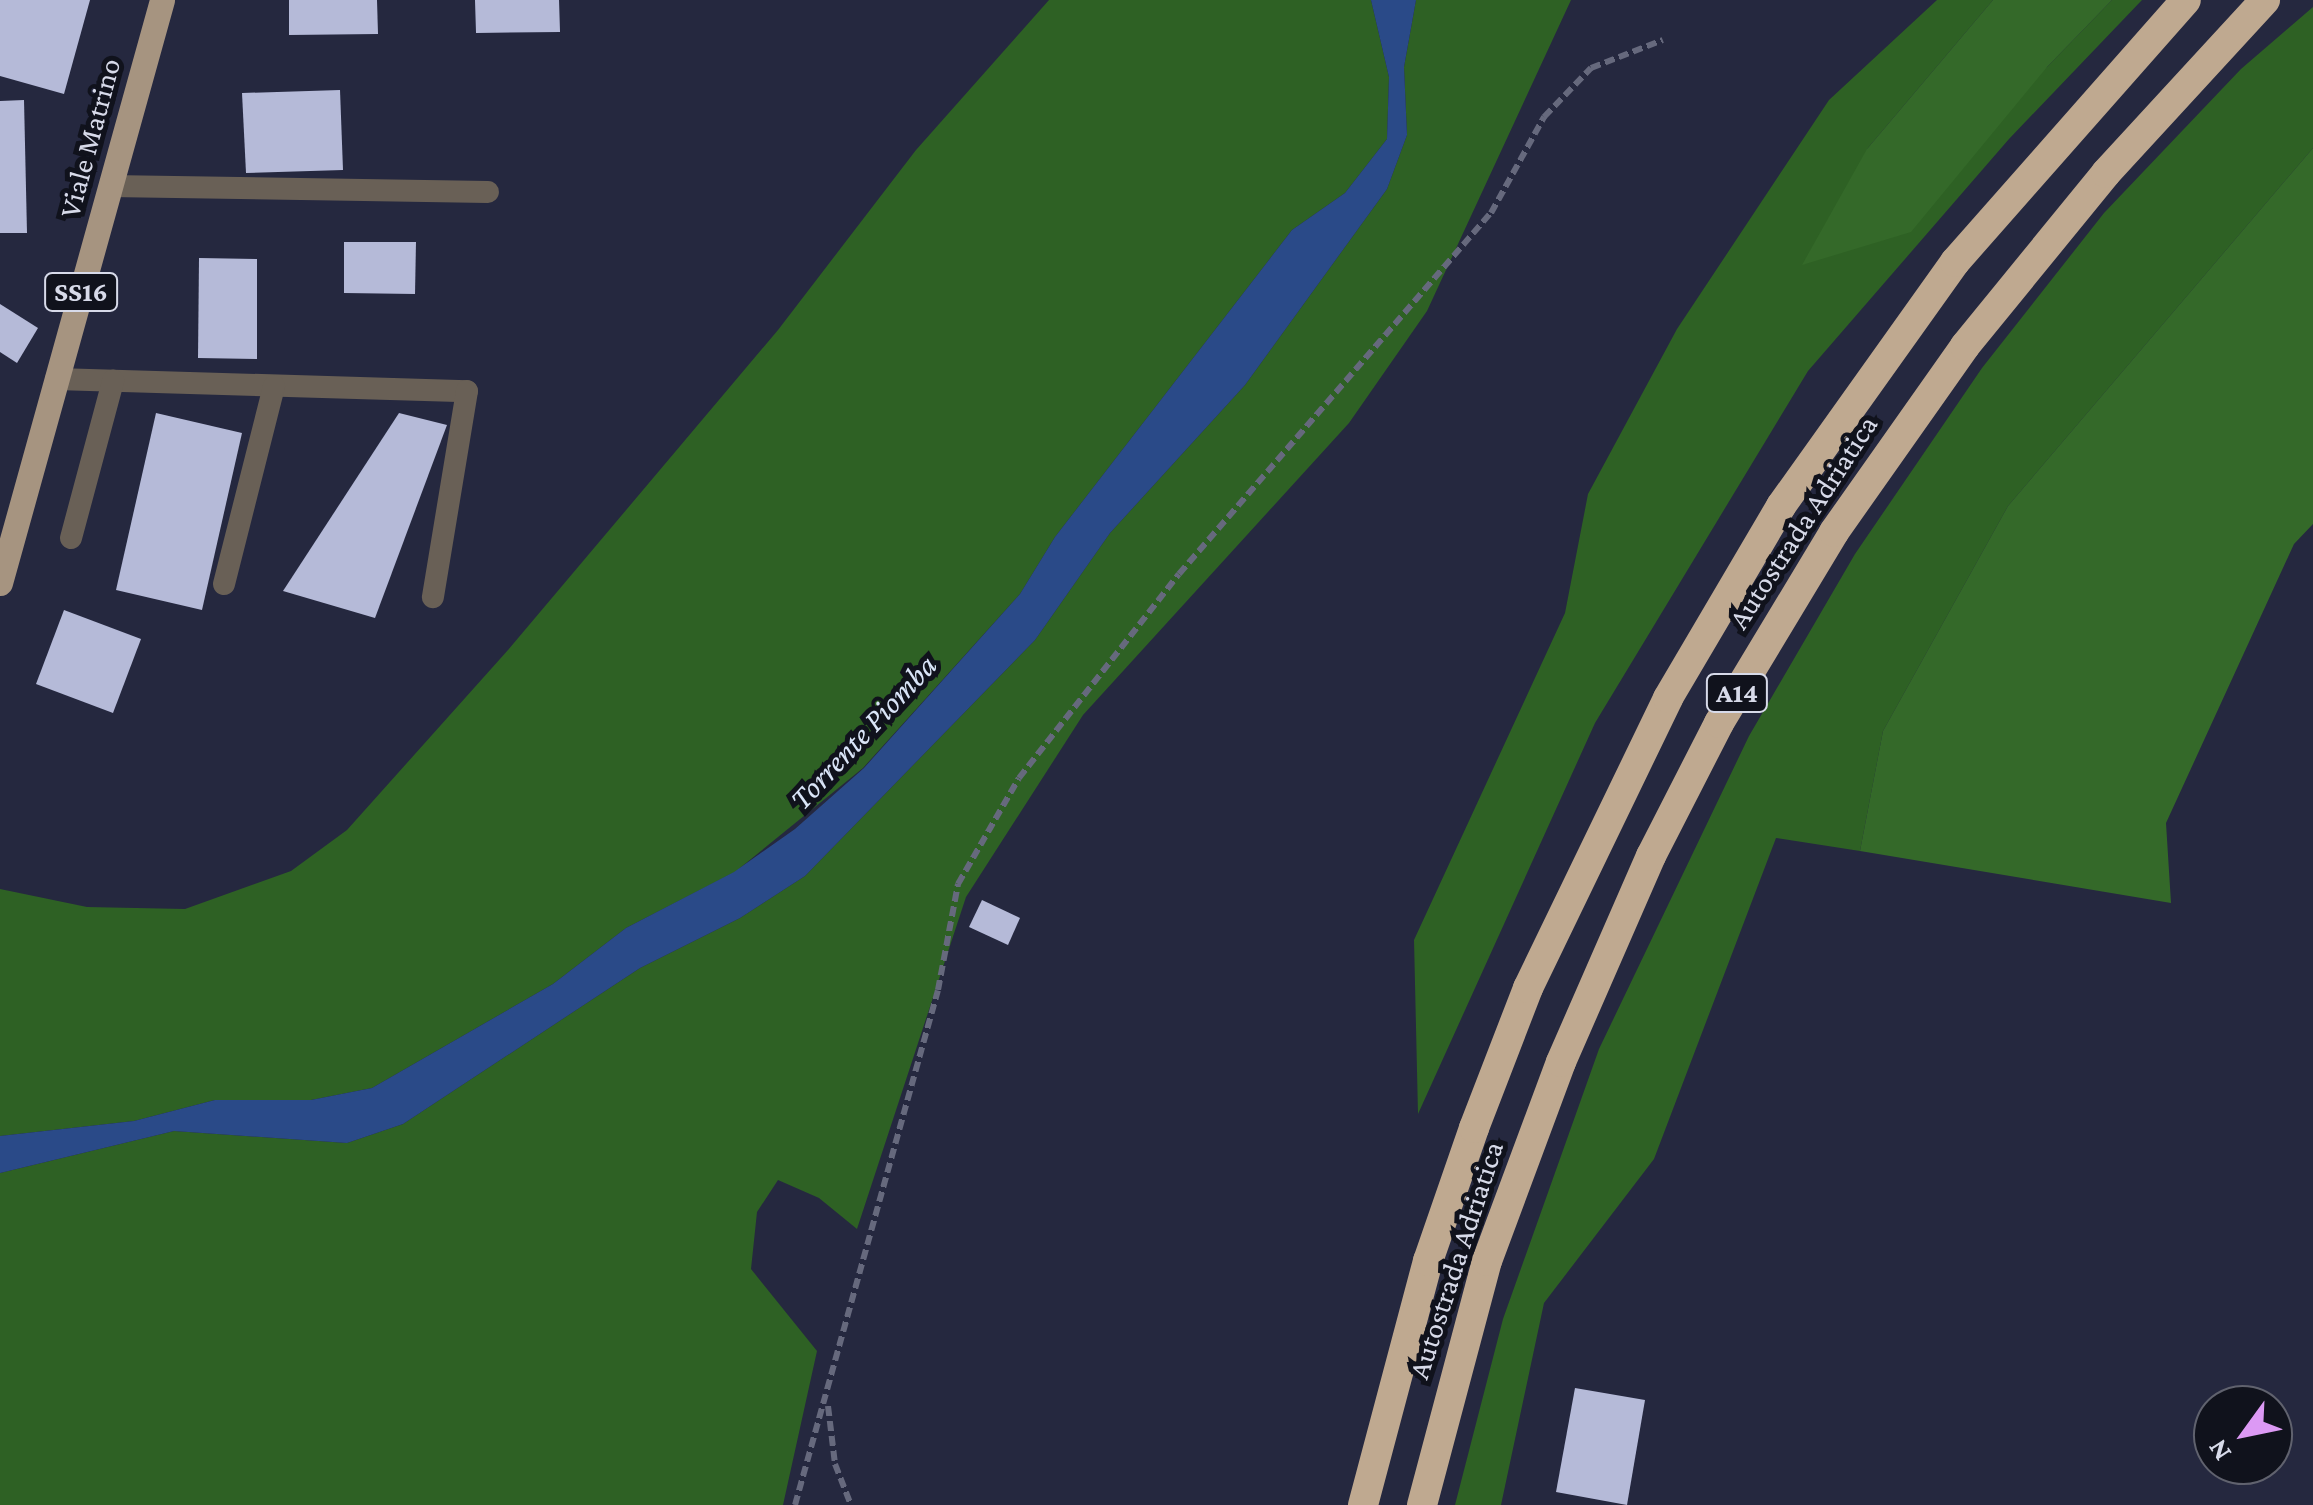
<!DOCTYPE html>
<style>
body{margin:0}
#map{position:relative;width:2313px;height:1505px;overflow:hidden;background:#25283f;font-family:"Crimson Pro",serif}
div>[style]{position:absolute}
.green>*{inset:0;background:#2e6124}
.forest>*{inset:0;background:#346929}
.water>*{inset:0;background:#2a4a88}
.building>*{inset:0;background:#b5bad8}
.path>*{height:6px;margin-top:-3px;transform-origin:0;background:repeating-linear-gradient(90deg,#66697d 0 10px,transparent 0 15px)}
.service>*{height:22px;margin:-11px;padding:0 11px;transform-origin:11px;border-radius:11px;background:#696056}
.primary>*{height:25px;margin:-12.5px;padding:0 12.5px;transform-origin:12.5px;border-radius:12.5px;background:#a69480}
.motorway>*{height:30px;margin:-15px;padding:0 15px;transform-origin:15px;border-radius:15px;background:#bfa990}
span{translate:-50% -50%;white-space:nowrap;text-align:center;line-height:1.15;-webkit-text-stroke:10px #10121c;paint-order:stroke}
.shield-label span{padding:2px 8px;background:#10121c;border:2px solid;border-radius:8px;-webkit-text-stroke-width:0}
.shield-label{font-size:28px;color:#d7dae9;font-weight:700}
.street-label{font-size:30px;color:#d7dae9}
.water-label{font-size:32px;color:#dae5f8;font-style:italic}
.north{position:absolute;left:2193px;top:1385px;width:100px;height:100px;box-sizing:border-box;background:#10121c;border:2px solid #60626e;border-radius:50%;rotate:237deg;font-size:28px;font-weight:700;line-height:40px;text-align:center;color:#d7dae9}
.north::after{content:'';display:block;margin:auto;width:35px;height:45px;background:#dc99f4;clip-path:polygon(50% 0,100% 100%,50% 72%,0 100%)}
</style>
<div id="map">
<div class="green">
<i style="clip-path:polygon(1049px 0,1371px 0,1389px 77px,1387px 139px,1345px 193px,1292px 230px,1055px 537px,1020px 594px,863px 768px,735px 872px,626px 928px,553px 984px,372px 1088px,311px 1100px,215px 1100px,134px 1121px,0 1136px,0 889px,87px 907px,185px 909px,291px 871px,347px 830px,508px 650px,778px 330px,916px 150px)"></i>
<i style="clip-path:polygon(1416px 0,1571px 0,1427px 311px,1349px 423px,1083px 715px,966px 897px,857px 1229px,819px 1198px,778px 1180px,757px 1212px,751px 1269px,817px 1351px,783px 1505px,0 1505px,0 1173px,174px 1131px,347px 1143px,403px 1124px,640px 968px,740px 918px,805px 876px,1035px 640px,1110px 533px,1245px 385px,1387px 189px,1407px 135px,1404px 67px)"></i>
<i style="clip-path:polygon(1937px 0,1993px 0,1867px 149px,2047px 67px,2112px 0,2142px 0,2009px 139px,1808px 371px,1595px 723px,1418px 1114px,1414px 940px,1565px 613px,1588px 494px,1677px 329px,1829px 100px)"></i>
<i style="clip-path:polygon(2313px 7px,2313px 148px,2008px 506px,1883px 731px,1860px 851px,1776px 838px,1654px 1159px,1544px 1303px,1501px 1505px,1455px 1505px,1503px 1319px,1599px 1049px,1749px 736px,1855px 554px,1982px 368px,2104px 213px,2241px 69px)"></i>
</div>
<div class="forest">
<i style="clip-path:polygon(1993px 0,2112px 0,2047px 67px,1911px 232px,1802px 265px,1867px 149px)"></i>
<i style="clip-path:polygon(2313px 148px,2313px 524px,2294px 544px,2166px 823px,2171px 903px,1860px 851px,1883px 731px,2008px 506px)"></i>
</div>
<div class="water">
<i style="clip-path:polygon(1371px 0,1416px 0,1404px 67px,1407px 135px,1387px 189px,1245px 385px,1110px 533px,1035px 640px,805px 876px,740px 918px,640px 968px,403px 1124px,347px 1143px,174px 1131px,0 1173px,0 1136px,134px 1121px,215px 1100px,311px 1100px,372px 1088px,553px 984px,626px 928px,734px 872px,795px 829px,864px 768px,1020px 594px,1055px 537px,1292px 230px,1345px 193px,1387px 139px,1389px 77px)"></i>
</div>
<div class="building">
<i style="clip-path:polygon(0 0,90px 0,64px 94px,0 76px)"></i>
<i style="clip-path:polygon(289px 0,377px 0,378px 34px,289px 35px)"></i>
<i style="clip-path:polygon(475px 0,559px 0,560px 32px,476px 33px)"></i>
<i style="clip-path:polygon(340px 90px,343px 170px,246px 173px,242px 93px)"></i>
<i style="clip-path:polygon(24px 100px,27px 233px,0 233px,0 101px)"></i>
<i style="clip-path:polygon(344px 242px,416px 242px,415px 294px,344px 293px)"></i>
<i style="clip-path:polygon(199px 258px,257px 259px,257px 359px,198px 358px)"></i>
<i style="clip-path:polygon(0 304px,38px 328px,17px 363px,0 352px)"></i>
<i style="clip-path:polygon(156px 413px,242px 433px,202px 610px,116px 590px)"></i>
<i style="clip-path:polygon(399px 413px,447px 425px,375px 618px,283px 591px)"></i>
<i style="clip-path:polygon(64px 610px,141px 639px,113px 713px,36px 684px)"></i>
<i style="clip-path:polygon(982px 900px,1020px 918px,1008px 945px,969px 927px)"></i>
<i style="clip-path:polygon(1575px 1388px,1645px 1400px,1627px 1505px,1556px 1492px)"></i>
</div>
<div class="path">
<i style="left:828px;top:1406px;width:58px;rotate:83.1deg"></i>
<i style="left:835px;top:1464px;width:44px;rotate:68.7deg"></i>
<i style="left:795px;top:1505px;width:534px;rotate:-74.48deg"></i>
<i style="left:938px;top:990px;width:108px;rotate:-79.3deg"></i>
<i style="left:958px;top:884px;width:122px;rotate:-60.1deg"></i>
<i style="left:1019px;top:778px;width:259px;rotate:-51.9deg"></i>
<i style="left:1179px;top:574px;width:477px;rotate:-49.2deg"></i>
<i style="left:1491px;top:213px;width:110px;rotate:-61.1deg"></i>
<i style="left:1544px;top:117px;width:68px;rotate:-46.2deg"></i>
<i style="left:1591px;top:68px;width:77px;rotate:-21.3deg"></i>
</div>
<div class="service">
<i style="left:110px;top:186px;width:378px;rotate:0.9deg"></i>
<i style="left:56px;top:379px;width:411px;rotate:1.7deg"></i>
<i style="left:467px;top:391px;width:209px;rotate:99.4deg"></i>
<i style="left:71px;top:538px;width:163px;rotate:-75deg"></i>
<i style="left:224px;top:584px;width:204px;rotate:-75.8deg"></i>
</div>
<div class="primary">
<i style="left:0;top:583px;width:605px;rotate:-74.47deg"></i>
</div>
<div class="motorway">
<i style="left:1363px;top:1505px;width:253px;rotate:-75.1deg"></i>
<i style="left:1428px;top:1261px;width:141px;rotate:-70.9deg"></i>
<i style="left:1474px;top:1128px;width:150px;rotate:-68.9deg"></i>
<i style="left:1528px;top:988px;width:322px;rotate:-64.2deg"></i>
<i style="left:1668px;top:698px;width:223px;rotate:-59.5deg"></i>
<i style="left:1781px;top:506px;width:300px;rotate:-54.5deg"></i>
<i style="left:1955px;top:262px;width:349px;rotate:-48.6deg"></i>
<i style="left:1422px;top:1505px;width:253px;rotate:-75.1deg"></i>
<i style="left:1487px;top:1261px;width:212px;rotate:-69.6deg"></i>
<i style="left:1561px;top:1062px;width:225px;rotate:-66.4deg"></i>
<i style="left:1651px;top:856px;width:149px;rotate:-62.9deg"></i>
<i style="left:1719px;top:723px;width:223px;rotate:-58.9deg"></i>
<i style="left:1834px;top:532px;width:228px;rotate:-54.8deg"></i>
<i style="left:1965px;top:346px;width:223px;rotate:-50.8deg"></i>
<i style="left:2106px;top:173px;width:235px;rotate:-47.4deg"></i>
</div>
<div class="shield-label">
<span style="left:81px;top:292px">SS16</span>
<span style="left:1737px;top:693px">A14</span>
</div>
<div class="street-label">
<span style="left:90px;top:138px;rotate:-75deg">Viale Matrino</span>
<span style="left:1803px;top:522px;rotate:-57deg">Autostrada Adriatica</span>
<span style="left:1456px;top:1260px;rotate:-72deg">Autostrada Adriatica</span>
</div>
<div class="water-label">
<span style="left:863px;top:732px;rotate:-47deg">Torrente Piomba</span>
</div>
<div class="north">N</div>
</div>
